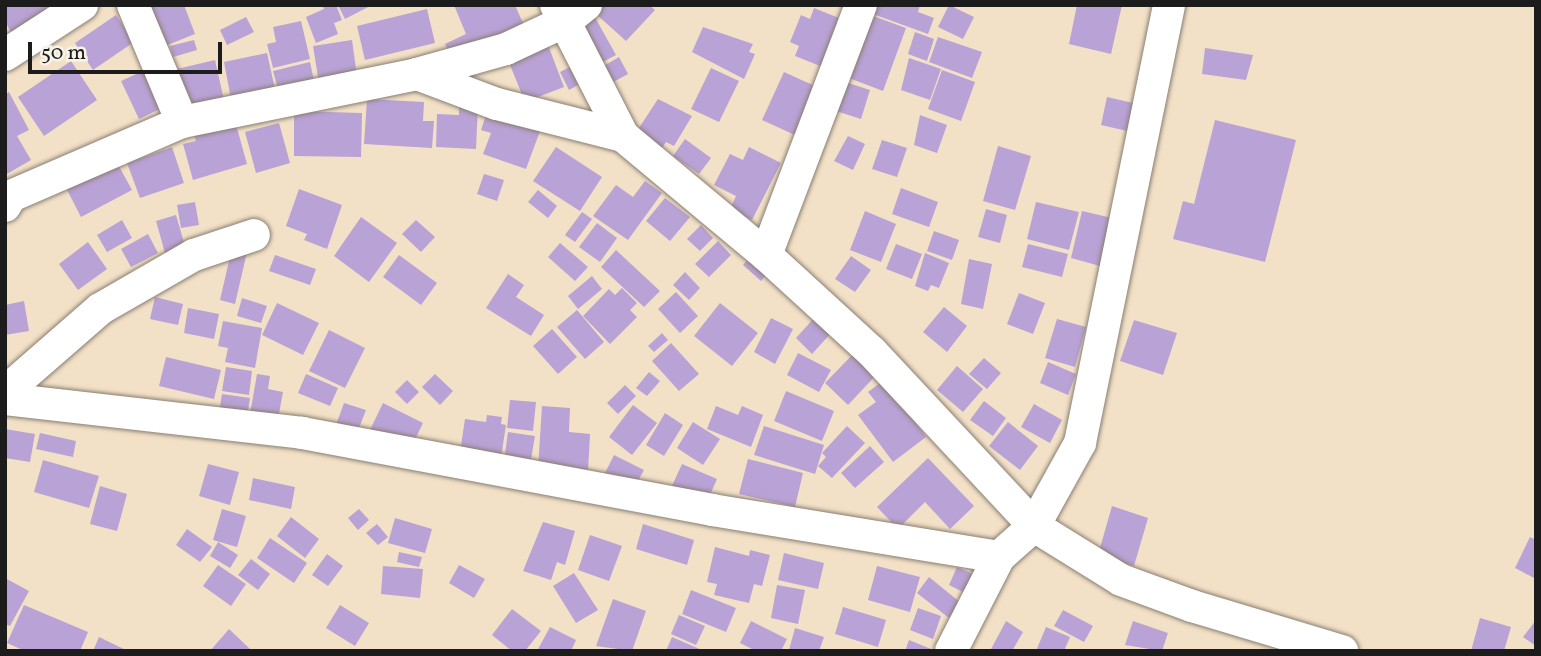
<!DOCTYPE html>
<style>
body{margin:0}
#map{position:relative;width:1541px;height:656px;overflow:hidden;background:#f3e1c7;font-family:Vollkorn,serif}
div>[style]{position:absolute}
.building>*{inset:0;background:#b9a2d5}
.roads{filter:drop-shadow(0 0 2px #887e72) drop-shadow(0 0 2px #887e72)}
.minor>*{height:32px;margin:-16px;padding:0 16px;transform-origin:16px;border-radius:16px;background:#fff}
span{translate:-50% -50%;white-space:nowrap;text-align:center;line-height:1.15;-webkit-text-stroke:5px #f7f3e8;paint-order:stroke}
.frame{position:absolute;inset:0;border:7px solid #1c1c1c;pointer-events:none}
.scale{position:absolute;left:28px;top:42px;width:194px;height:32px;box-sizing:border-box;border:4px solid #1c1c1c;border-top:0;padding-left:9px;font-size:21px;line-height:24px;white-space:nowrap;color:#1c1c1c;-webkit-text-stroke:5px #f7f3e8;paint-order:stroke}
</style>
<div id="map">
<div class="building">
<i style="clip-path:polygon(5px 5px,45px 5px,51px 17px,14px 38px,5px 21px)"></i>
<i style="clip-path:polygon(148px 5px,184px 5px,195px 34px,165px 46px)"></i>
<i style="clip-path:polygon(322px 5px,336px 5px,342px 20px,334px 23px,338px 34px,316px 43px,306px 17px,324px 9px)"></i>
<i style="clip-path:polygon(338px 5px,372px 5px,345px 19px)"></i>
<i style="clip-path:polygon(454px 5px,515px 5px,526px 30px,453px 63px,445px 44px,466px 34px)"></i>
<i style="clip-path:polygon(604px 5px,649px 5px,655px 10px,626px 41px,596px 14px)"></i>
<i style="clip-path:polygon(873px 5px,920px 5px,918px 12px,934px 18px,928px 34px,870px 13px)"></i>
<i style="clip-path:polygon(949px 5px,974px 17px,963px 39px,938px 27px)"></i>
<i style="clip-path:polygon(1077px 5px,1122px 5px,1111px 54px,1069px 44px)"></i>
<i style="clip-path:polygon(814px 8px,844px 20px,825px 68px,795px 56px,799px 46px,790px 42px,801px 15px,810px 19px)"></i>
<i style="clip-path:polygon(427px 9px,435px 43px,365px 60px,357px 26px)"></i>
<i style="clip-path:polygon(592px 12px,616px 55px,597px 65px,574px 23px)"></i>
<i style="clip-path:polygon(116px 15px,134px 42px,93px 70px,75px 43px)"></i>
<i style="clip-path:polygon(873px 16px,906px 28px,883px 91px,849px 78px)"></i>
<i style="clip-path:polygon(246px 17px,254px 32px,227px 45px,220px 30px)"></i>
<i style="clip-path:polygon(301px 21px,310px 59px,273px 68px,267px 44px,276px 42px,273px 27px)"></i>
<i style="clip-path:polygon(703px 27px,753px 44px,749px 52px,755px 54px,744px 79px,692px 52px)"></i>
<i style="clip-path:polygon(915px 32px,934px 39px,927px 61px,908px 54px)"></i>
<i style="clip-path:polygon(938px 37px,982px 52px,972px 78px,929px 62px)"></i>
<i style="clip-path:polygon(194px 40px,197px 50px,173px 57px,170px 46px)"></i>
<i style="clip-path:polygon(352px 40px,357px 76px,319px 83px,313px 46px)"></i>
<i style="clip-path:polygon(548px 45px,564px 87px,525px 102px,508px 60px)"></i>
<i style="clip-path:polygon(1205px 48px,1253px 55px,1246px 80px,1202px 74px)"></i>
<i style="clip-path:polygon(267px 53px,275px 89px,231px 99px,224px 62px)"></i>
<i style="clip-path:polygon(619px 57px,628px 74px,606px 86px,597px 70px)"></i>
<i style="clip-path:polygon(909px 58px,941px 69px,930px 100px,901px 90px)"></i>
<i style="clip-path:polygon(215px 60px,224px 100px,186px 109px,177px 69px)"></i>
<i style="clip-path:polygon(71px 61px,97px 100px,44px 136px,18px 97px)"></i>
<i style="clip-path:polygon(310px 62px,314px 81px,278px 89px,273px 71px)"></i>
<i style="clip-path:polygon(570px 67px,578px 85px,569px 90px,560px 72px)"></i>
<i style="clip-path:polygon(711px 68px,739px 81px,719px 122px,691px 109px)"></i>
<i style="clip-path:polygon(147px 69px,164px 107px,139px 119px,121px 81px)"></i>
<i style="clip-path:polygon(942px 70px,975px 82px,961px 121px,928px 109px)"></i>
<i style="clip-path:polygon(784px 72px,817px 87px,795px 135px,762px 120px)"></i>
<i style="clip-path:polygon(842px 81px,870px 90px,861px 119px,836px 111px)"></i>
<i style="clip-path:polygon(9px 92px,29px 130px,17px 136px,31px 160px,5px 175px,5px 95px)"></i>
<i style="clip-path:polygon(1107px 97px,1133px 103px,1127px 131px,1101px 125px)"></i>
<i style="clip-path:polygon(367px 99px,424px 102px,423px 121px,434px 121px,432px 148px,364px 144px)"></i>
<i style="clip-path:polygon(658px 99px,692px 116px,674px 146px,666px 142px,658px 154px,637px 131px)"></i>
<i style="clip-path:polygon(459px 105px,478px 105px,476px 149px,436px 147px,437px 114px,459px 115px)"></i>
<i style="clip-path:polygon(294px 111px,362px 113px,361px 157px,294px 156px)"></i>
<i style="clip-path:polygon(487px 112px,540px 131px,526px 169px,483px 154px,491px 133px,481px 130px)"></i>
<i style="clip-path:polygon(920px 115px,947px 125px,937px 153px,914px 145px)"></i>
<i style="clip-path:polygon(1215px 120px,1296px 140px,1265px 262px,1173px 239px,1183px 201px,1194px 204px)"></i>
<i style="clip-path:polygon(235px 121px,247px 164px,193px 180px,183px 144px,196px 141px,193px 132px)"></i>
<i style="clip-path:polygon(279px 123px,290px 163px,256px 173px,245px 132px)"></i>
<i style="clip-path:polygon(848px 136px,865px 144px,853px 170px,834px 161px)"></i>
<i style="clip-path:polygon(685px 139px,711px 158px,699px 174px,673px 156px)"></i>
<i style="clip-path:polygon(882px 140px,907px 148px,897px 177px,872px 169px)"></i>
<i style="clip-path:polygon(998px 146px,1031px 156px,1015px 210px,983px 201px)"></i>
<i style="clip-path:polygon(172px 147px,184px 183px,140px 198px,127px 163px)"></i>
<i style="clip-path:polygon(556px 147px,602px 177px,580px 211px,533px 181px)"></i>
<i style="clip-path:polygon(749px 147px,781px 163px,752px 220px,730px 209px,736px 196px,714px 185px,730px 154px,743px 160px)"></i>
<i style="clip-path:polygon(115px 159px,132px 190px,81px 217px,65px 186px)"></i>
<i style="clip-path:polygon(484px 174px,504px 180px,497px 201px,477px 194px)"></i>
<i style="clip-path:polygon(645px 181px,662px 193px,628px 240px,593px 216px,616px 185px,633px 197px)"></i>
<i style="clip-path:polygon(901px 188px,938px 202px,929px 227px,892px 214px)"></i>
<i style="clip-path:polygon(299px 189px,342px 205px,327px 249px,304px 240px,307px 234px,286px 226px)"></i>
<i style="clip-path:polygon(538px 190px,557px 206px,548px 218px,528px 202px)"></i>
<i style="clip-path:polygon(665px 198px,690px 217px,670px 241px,646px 221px)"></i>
<i style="clip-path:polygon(195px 202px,199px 225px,181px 228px,177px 205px)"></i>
<i style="clip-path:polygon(1036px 202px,1079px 212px,1069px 250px,1027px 239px)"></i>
<i style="clip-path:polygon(986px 209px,1007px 215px,1000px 243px,978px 237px)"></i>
<i style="clip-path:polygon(865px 211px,896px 224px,881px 262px,850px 250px)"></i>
<i style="clip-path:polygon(1082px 211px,1112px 218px,1100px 266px,1071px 258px)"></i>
<i style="clip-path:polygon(582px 212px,592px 219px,575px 242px,565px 235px)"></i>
<i style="clip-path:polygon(176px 215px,185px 246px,165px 253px,156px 221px)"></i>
<i style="clip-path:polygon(361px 217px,397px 243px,369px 282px,334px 256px)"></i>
<i style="clip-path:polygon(122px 220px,132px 238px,107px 252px,97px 235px)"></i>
<i style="clip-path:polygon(416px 220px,435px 237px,421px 252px,402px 234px)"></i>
<i style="clip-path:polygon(597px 223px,617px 238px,600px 262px,579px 247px)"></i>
<i style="clip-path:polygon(701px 225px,713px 238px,700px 251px,687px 239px)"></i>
<i style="clip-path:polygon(934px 231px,959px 240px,952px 260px,927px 251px)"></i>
<i style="clip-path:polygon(148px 234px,158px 253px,131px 267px,121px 249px)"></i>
<i style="clip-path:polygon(718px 241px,731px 255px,709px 277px,695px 264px)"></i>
<i style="clip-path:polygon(88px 242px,107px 269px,78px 290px,59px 264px)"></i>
<i style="clip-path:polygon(560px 243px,588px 267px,575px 281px,548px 257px)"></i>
<i style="clip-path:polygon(896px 244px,922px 254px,912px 279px,886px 269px)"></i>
<i style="clip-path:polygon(1028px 244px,1068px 254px,1062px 277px,1022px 267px)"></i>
<i style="clip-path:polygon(232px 248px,247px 252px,235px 304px,220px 300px)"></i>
<i style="clip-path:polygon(616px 250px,660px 291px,644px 307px,601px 267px)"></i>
<i style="clip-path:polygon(925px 253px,949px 263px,939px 288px,931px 285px,928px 291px,915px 286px)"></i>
<i style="clip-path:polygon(753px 254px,771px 269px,761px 281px,743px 265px)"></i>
<i style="clip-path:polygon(275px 255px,316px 269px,310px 285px,269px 271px)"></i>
<i style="clip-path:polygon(399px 255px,437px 283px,421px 305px,383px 277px)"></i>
<i style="clip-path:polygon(851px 256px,871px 270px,855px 292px,835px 279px)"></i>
<i style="clip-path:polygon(969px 259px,992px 264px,983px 309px,961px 304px)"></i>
<i style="clip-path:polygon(685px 272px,700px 288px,689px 300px,673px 285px)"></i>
<i style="clip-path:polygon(508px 274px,524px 285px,516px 297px,544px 315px,531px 336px,486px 308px)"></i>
<i style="clip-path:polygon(592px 276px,602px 289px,578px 309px,568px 296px)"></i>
<i style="clip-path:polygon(622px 288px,637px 303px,630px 310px,637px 317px,610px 344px,583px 316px,609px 289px,615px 295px)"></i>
<i style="clip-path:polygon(676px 292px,698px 316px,680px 333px,658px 309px)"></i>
<i style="clip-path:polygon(1019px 293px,1045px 303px,1033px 334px,1007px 324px)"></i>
<i style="clip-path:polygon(155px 297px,183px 304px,178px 325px,150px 319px)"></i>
<i style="clip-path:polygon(242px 298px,267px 306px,261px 323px,237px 316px)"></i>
<i style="clip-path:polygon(24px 301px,29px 331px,5px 335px,5px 305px)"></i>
<i style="clip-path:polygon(277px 303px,319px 323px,303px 355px,262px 335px)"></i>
<i style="clip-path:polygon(720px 303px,758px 333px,732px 366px,694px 336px)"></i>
<i style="clip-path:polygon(944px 307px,967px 326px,947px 352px,923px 332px)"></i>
<i style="clip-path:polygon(188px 308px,219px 314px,214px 339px,184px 333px)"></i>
<i style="clip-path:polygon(577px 310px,604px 342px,585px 359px,557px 327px)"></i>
<i style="clip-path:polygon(815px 317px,832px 332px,812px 354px,796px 338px)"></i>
<i style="clip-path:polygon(771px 318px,793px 329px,775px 364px,754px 352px)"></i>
<i style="clip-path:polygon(1057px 319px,1086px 327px,1075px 367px,1045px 358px)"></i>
<i style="clip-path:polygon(1134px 320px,1177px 333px,1163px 375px,1120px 361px)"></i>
<i style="clip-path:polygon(223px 321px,262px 328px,255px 368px,225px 362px,228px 348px,218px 346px)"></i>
<i style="clip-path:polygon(552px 329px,577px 357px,558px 374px,533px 346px)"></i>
<i style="clip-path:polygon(329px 330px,365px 348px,345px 388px,309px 371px)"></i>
<i style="clip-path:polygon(662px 333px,668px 340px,654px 352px,648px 346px)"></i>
<i style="clip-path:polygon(671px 343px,699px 374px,679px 391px,652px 361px)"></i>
<i style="clip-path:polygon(856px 351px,878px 373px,848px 405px,825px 383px)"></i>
<i style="clip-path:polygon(798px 353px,831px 370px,819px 392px,787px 375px)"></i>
<i style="clip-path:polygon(166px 357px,221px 370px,214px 399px,159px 386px)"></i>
<i style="clip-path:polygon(984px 358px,1001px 373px,987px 389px,969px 374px)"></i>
<i style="clip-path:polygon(1048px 362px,1076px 374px,1068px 395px,1040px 383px)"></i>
<i style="clip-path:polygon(957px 366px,983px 389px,963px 412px,937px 390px)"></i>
<i style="clip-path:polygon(226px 367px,252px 371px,249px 395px,222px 391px)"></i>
<i style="clip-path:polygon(649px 372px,660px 381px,647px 396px,636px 388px)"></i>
<i style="clip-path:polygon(257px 374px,270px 376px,268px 389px,283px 392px,278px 419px,250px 414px)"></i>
<i style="clip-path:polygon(306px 374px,338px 388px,330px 406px,298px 393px)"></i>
<i style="clip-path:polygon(435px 374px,453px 391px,440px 405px,422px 387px)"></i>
<i style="clip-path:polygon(407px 380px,419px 392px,407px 404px,395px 392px)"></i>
<i style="clip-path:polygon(884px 380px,926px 437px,893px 462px,858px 415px,876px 402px,868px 392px)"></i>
<i style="clip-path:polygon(625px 385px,636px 396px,618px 414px,607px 403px)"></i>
<i style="clip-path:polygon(786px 391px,834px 411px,822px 441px,774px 421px)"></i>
<i style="clip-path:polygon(222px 394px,250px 398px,246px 423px,218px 419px)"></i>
<i style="clip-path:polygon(510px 400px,536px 402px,533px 431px,507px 428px)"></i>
<i style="clip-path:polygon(984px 401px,1006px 418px,993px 436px,970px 420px)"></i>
<i style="clip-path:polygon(344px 403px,366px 410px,354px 441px,333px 433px)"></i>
<i style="clip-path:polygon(383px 403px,423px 423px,410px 450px,370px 430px)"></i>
<i style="clip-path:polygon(1034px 404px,1062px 420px,1050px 443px,1021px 427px)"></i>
<i style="clip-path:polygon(633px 405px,657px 423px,632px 455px,609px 437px)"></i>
<i style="clip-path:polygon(542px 406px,570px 408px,569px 432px,590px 434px,588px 472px,538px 469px)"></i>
<i style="clip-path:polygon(716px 406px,738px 415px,742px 406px,763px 415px,751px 447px,707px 429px)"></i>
<i style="clip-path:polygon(665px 413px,683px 425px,664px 456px,646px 445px)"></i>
<i style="clip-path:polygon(487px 415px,502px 417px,501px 424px,506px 425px,501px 458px,460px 452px,465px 419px,486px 422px)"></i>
<i style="clip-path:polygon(693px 422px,720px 439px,703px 465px,677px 448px)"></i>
<i style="clip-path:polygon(1008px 422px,1038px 446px,1020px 470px,989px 446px)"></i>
<i style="clip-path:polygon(764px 426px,824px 445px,815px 474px,754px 455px)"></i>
<i style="clip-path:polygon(847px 426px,865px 443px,832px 478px,818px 466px,826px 457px,822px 453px)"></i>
<i style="clip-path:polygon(5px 429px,35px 434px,30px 462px,5px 458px)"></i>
<i style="clip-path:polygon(508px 432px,535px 436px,530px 465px,504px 461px)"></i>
<i style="clip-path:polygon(40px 433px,76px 441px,73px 457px,36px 449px)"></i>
<i style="clip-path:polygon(870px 446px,884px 462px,855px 488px,841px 473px)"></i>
<i style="clip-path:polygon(614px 455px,644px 470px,633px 490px,604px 475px)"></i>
<i style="clip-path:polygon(928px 458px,974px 506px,950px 529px,925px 502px,898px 529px,877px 507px)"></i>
<i style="clip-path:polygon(748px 459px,803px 473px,795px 507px,739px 494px)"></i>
<i style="clip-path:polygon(43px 460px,99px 476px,89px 508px,34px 492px)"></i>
<i style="clip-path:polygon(208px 464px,239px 472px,230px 505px,199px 496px)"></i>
<i style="clip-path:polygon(682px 464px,717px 479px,706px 504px,671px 488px)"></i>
<i style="clip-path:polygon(253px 478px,295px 487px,291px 509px,249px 500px)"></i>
<i style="clip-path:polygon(100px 486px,127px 494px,117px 531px,90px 524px)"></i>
<i style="clip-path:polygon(1112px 506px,1148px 518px,1134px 566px,1098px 555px)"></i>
<i style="clip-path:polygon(222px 509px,246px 516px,237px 547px,213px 540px)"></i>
<i style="clip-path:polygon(359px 509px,369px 520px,358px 530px,348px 518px)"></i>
<i style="clip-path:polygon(291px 517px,319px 539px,305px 558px,277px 536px)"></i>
<i style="clip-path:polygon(395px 518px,432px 529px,425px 553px,388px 543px)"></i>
<i style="clip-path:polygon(543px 522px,575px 531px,565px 565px,557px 562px,551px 580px,523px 571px)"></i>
<i style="clip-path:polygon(377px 524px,388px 537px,378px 545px,366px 533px)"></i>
<i style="clip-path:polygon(643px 524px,694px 540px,687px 565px,636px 549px)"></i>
<i style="clip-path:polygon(187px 529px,212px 547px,200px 562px,176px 545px)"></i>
<i style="clip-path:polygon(590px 535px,622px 546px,609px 581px,578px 570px)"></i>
<i style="clip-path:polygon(1530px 537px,1536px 540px,1536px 579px,1515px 568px)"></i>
<i style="clip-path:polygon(270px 538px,307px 563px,294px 583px,257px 558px)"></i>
<i style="clip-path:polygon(218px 542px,238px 555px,230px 568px,210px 556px)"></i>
<i style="clip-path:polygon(715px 547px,749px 556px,750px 550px,770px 555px,762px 586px,754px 584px,749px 603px,714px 595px,717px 584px,707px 582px)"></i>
<i style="clip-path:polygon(399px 552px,422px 557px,419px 567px,397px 562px)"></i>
<i style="clip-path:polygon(784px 553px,824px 563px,818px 589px,778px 580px)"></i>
<i style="clip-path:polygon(327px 554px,343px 566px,328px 586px,312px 575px)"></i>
<i style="clip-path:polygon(251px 559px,270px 574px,258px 590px,238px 575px)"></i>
<i style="clip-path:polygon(218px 565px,246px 584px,231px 606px,203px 586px)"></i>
<i style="clip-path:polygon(459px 565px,485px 579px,474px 598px,449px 583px)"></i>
<i style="clip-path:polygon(383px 566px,423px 569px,420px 598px,381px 594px)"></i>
<i style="clip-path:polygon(877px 566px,920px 577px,910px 612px,868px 600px)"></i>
<i style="clip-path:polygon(957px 567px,982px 578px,973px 597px,949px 585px)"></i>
<i style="clip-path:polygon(574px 573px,598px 610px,576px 623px,553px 586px)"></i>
<i style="clip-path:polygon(929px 577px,961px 603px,949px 618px,917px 593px)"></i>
<i style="clip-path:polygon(5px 578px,29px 591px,10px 626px,5px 624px)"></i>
<i style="clip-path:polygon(777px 585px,805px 590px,798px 624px,771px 618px)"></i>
<i style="clip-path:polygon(691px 590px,736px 608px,726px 632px,682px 614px)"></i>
<i style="clip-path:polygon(613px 599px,646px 611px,632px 651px,596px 646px)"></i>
<i style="clip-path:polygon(24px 605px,88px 632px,80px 651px,25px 651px,7px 643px)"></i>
<i style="clip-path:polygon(340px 605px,369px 623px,355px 646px,326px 628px)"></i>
<i style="clip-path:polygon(843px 607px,886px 620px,878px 647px,835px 634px)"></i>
<i style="clip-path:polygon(918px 608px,941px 616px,933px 639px,910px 630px)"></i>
<i style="clip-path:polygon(512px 609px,541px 631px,525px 651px,512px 651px,492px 635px)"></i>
<i style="clip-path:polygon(1063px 610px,1093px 626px,1084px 642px,1054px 626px)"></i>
<i style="clip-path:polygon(679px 615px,705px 626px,696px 645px,671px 634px)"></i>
<i style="clip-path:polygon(1480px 618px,1511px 627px,1504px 651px,1471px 651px)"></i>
<i style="clip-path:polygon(1536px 620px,1536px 646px,1523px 637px)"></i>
<i style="clip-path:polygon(751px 621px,787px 639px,781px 651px,756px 651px,740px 643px)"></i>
<i style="clip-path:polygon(1006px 621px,1023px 632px,1012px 651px,990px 651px)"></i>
<i style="clip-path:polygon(1133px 621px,1168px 633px,1162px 651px,1125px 645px)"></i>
<i style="clip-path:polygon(550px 627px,576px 640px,571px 651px,537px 651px)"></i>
<i style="clip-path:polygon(1046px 627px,1070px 637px,1064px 651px,1036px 651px)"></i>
<i style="clip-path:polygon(795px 628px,824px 637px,819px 651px,789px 650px)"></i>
<i style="clip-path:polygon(229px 629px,250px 649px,210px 651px)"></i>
<i style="clip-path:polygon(99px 637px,128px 651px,93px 651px)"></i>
<i style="clip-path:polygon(672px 637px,704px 651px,666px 651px)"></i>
<i style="clip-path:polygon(909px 640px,936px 651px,905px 651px)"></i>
</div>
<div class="roads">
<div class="minor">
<i style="left:133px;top:5px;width:127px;rotate:67.3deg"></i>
<i style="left:556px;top:5px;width:147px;rotate:62.9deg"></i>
<i style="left:5px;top:55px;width:92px;rotate:-33deg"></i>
<i style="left:417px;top:74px;width:92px;rotate:-15.7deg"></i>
<i style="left:506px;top:49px;width:66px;rotate:-25deg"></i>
<i style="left:566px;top:21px;width:26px;rotate:-39deg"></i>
<i style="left:5px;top:206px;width:12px;rotate:-59deg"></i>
<i style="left:11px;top:196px;width:186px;rotate:-23.4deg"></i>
<i style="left:182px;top:122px;width:240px;rotate:-11.5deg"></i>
<i style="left:417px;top:74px;width:85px;rotate:20.6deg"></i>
<i style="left:497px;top:104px;width:130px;rotate:14.3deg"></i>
<i style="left:623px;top:136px;width:186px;rotate:39.8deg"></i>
<i style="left:766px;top:255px;width:144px;rotate:42.5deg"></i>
<i style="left:872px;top:352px;width:238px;rotate:47deg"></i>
<i style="left:1034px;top:526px;width:102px;rotate:31.8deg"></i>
<i style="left:1121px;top:580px;width:76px;rotate:20.1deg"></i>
<i style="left:1192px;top:606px;width:157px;rotate:16.7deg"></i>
<i style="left:766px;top:255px;width:267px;rotate:-69.2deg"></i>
<i style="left:5px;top:392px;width:126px;rotate:-41.1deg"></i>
<i style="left:100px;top:309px;width:108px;rotate:-29.9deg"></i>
<i style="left:194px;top:255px;width:63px;rotate:-18.4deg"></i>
<i style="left:5px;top:399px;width:299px;rotate:6.5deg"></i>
<i style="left:302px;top:433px;width:417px;rotate:10.6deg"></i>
<i style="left:712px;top:510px;width:291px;rotate:9.3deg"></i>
<i style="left:999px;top:557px;width:47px;rotate:-41.5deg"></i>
<i style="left:1034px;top:526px;width:95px;rotate:-61deg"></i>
<i style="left:1080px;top:443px;width:447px;rotate:-78.5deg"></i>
<i style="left:951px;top:651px;width:106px;rotate:-62.9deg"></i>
</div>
</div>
<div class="frame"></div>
<div class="scale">50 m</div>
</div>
